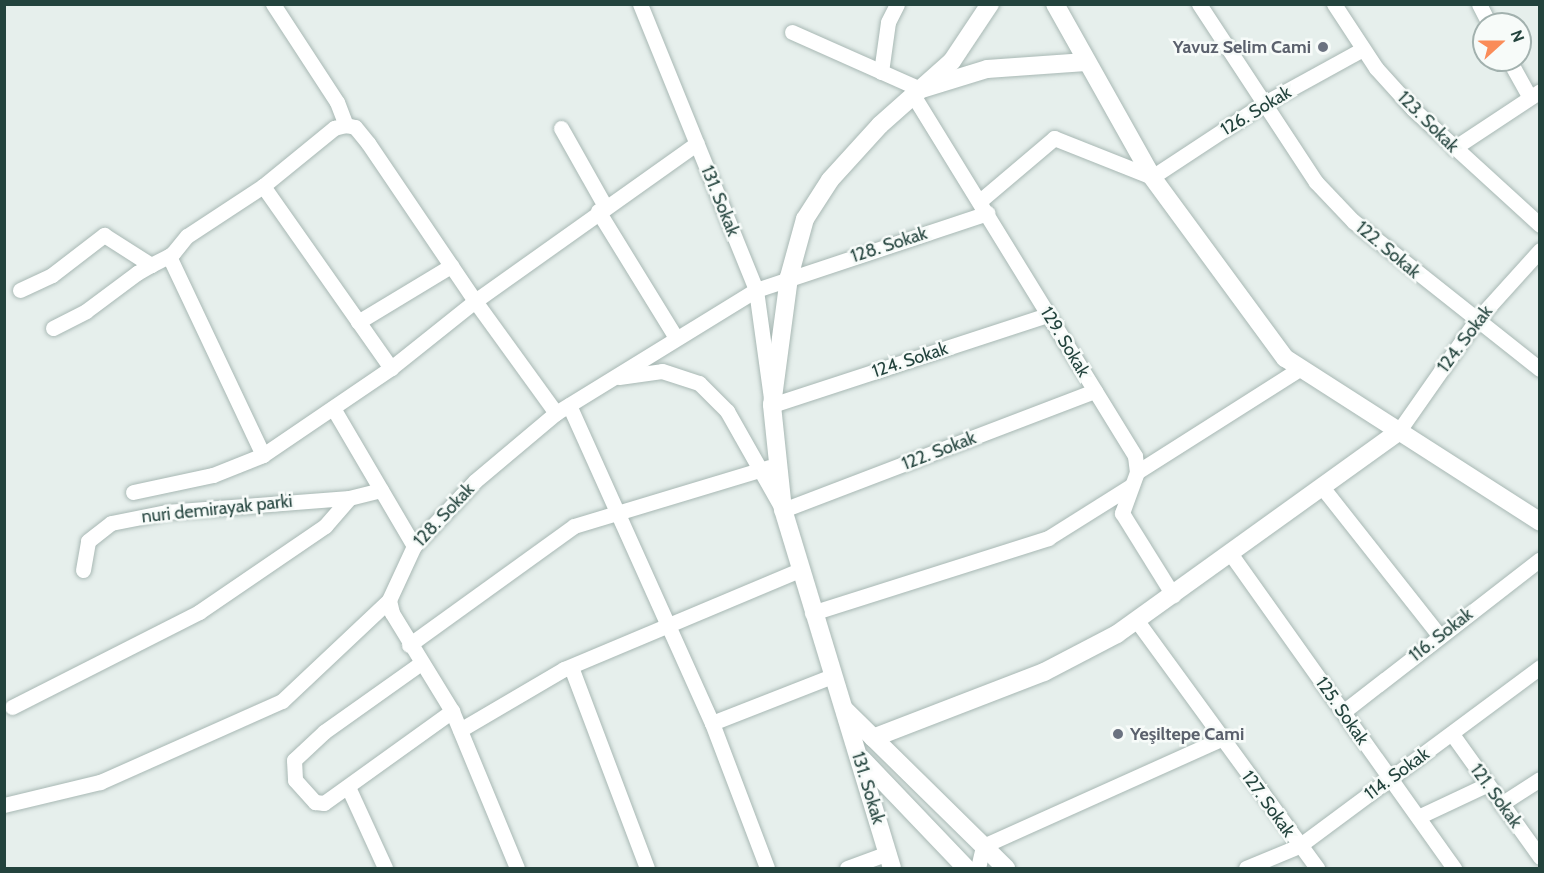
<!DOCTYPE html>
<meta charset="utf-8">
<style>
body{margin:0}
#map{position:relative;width:1544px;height:873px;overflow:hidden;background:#e6efec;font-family:Cabin,sans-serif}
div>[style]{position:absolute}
.roads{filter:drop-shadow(0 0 2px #a8b8b4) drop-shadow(0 0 2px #a8b8b4)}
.street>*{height:15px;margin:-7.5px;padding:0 7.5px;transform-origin:7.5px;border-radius:7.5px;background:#fff}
.secondary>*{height:18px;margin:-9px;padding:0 9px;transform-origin:9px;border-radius:9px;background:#fff}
.dots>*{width:16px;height:16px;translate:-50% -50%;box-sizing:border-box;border:3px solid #f7fbf9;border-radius:50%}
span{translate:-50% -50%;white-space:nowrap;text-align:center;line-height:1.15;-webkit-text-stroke:5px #f7fbf9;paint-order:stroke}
.worship-label{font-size:18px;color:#5b616d;font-weight:700}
.right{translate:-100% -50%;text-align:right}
.left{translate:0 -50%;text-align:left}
.street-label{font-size:18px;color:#23433d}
.frame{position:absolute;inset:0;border:6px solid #23433d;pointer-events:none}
.north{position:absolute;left:1472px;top:12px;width:60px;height:60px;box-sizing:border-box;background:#f7fbf9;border:2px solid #a2b1ae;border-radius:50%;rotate:69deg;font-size:16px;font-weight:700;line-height:24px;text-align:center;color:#23433d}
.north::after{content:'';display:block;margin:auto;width:21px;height:27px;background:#fa8c59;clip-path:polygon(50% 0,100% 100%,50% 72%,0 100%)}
</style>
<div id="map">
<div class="roads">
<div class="street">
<i style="left:273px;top:4px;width:117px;rotate:56.9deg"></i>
<i style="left:337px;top:102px;width:25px;rotate:69deg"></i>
<i style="left:640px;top:4px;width:309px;rotate:67.9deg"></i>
<i style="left:756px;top:290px;width:116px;rotate:82.1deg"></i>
<i style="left:772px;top:405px;width:290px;rotate:-18.1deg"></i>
<i style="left:1199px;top:4px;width:213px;rotate:56.7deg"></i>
<i style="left:1316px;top:182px;width:54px;rotate:46.5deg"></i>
<i style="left:1353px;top:221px;width:238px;rotate:38.4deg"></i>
<i style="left:1334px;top:4px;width:77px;rotate:56.7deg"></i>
<i style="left:1376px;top:68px;width:55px;rotate:47.9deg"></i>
<i style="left:1413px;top:109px;width:172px;rotate:42.4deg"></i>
<i style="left:1479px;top:4px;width:22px;rotate:63deg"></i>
<i style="left:792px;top:32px;width:140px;rotate:24deg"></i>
<i style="left:1509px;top:60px;width:41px;rotate:60.9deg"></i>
<i style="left:881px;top:72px;width:50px;rotate:-82deg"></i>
<i style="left:888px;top:22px;width:20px;rotate:-63deg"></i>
<i style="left:913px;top:95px;width:424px;rotate:58.4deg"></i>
<i style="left:1135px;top:456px;width:16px;rotate:83deg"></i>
<i style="left:1137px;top:472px;width:44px;rotate:110.1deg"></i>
<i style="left:1122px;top:513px;width:97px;rotate:58.1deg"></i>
<i style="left:561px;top:128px;width:90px;rotate:60.6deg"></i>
<i style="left:1454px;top:148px;width:103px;rotate:-33.5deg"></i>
<i style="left:263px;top:186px;width:223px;rotate:54.9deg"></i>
<i style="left:981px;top:200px;width:96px;rotate:-40.3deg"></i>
<i style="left:1054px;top:138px;width:105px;rotate:21.7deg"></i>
<i style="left:1152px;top:177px;width:131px;rotate:-33.4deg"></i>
<i style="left:1261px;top:105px;width:116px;rotate:-28.8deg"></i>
<i style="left:598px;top:211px;width:149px;rotate:58.4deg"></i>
<i style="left:20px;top:290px;width:35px;rotate:-25deg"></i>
<i style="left:52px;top:275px;width:66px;rotate:-37.6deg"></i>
<i style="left:104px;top:235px;width:56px;rotate:32.6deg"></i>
<i style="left:358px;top:322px;width:109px;rotate:-31.1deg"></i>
<i style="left:53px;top:328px;width:37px;rotate:-27deg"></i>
<i style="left:86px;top:311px;width:64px;rotate:-36.7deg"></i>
<i style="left:137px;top:273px;width:16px;rotate:-30deg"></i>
<i style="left:151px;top:265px;width:20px;rotate:-27deg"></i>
<i style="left:169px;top:256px;width:5px;rotate:-37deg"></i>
<i style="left:173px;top:253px;width:22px;rotate:-51deg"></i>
<i style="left:187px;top:236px;width:91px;rotate:-33.3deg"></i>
<i style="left:263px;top:186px;width:92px;rotate:-39.2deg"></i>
<i style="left:334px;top:128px;width:12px;rotate:-14deg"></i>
<i style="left:346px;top:125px;width:9px;rotate:13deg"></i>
<i style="left:355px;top:127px;width:21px;rotate:51deg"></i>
<i style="left:368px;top:143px;width:191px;rotate:55.9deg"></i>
<i style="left:475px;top:301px;width:107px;rotate:141.4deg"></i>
<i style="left:391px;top:368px;width:155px;rotate:145.8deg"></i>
<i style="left:263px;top:455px;width:220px;rotate:-115.3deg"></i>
<i style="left:619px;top:377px;width:43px;rotate:-7.9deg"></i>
<i style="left:662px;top:371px;width:39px;rotate:18deg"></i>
<i style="left:699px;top:383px;width:40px;rotate:45deg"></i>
<i style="left:727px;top:411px;width:114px;rotate:60.5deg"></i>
<i style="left:783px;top:510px;width:334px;rotate:-20.9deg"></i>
<i style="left:569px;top:405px;width:349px;rotate:65.8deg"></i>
<i style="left:712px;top:723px;width:155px;rotate:69.2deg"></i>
<i style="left:333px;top:408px;width:160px;rotate:59.6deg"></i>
<i style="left:556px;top:413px;width:138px;rotate:-125.9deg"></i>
<i style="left:475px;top:301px;width:272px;rotate:-35.4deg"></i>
<i style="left:1398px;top:432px;width:134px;rotate:-55deg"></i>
<i style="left:1475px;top:322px;width:97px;rotate:-47.9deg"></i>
<i style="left:1137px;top:472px;width:192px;rotate:-32.4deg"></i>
<i style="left:1322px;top:487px;width:189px;rotate:51.7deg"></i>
<i style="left:133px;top:492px;width:82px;rotate:-12deg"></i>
<i style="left:213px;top:475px;width:54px;rotate:-21.8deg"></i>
<i style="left:1230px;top:553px;width:387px;rotate:54.6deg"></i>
<i style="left:83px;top:570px;width:29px;rotate:-80deg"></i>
<i style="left:88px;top:541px;width:29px;rotate:-38deg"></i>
<i style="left:111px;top:523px;width:56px;rotate:-11.3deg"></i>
<i style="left:166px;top:512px;width:184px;rotate:-4.4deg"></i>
<i style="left:349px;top:498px;width:33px;rotate:-14deg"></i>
<i style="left:812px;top:613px;width:248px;rotate:-17.6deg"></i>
<i style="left:1048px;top:538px;width:98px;rotate:-32.1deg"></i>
<i style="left:1137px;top:621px;width:306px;rotate:53.9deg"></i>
<i style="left:409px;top:645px;width:203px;rotate:-35.8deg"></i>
<i style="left:574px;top:526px;width:204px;rotate:-16.8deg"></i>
<i style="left:421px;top:663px;width:119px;rotate:144.6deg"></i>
<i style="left:324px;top:732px;width:41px;rotate:137deg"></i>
<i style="left:294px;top:760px;width:20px;rotate:87deg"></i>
<i style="left:295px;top:780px;width:30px;rotate:48deg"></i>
<i style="left:315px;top:802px;width:9px;rotate:6deg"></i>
<i style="left:324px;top:803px;width:158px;rotate:-35.7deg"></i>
<i style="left:571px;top:667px;width:215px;rotate:69.3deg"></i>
<i style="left:12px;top:707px;width:210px;rotate:-26.9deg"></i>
<i style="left:199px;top:612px;width:153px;rotate:-34.3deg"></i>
<i style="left:325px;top:526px;width:37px;rotate:-49deg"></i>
<i style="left:1343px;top:712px;width:249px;rotate:-37.8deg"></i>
<i style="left:712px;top:723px;width:129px;rotate:-21.4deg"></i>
<i style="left:460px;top:730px;width:121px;rotate:-30.4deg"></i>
<i style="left:564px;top:669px;width:256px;rotate:-22.8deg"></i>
<i style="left:1452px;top:734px;width:151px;rotate:54.4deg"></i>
<i style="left:348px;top:787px;width:89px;rotate:65.4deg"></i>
<i style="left:1501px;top:804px;width:46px;rotate:-32.7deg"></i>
<i style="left:4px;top:805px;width:99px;rotate:-13.5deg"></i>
<i style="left:100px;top:782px;width:199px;rotate:-24deg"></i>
<i style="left:282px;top:701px;width:147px;rotate:-43.3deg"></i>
<i style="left:1418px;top:817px;width:77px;rotate:-25.2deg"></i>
<i style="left:517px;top:868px;width:170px;rotate:-112.5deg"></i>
<i style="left:452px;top:711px;width:115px;rotate:-121.5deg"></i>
<i style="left:392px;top:613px;width:13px;rotate:-103deg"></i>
<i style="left:389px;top:600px;width:60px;rotate:-65.2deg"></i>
<i style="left:414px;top:546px;width:89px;rotate:-46.8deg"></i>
<i style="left:475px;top:481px;width:106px;rotate:-40deg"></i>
<i style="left:556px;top:413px;width:235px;rotate:-31.6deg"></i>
<i style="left:756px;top:290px;width:244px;rotate:-18.4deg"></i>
<i style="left:847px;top:868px;width:44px;rotate:-20.1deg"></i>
<i style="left:978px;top:868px;width:23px;rotate:-77deg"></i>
<i style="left:983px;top:846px;width:261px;rotate:-24.2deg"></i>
<i style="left:1246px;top:868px;width:57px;rotate:-22.5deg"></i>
<i style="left:1299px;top:846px;width:300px;rotate:-36.6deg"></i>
</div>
<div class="secondary">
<i style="left:1055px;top:4px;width:198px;rotate:60.7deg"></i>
<i style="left:1152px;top:177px;width:225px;rotate:53.7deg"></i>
<i style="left:1285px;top:358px;width:303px;rotate:32.7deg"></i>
<i style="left:922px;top:89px;width:68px;rotate:-17.1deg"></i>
<i style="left:987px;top:69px;width:99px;rotate:-4deg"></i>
<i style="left:845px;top:710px;width:226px;rotate:44.5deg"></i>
<i style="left:873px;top:738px;width:183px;rotate:-21.1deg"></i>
<i style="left:1044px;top:672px;width:82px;rotate:-27.5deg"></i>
<i style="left:1117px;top:634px;width:346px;rotate:-35.7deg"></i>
<i style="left:862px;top:759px;width:151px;rotate:46.3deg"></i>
<i style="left:892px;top:868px;width:374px;rotate:-106.9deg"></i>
<i style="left:783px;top:510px;width:106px;rotate:-96deg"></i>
<i style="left:772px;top:405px;width:129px;rotate:-82.4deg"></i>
<i style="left:789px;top:277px;width:60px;rotate:-74.6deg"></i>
<i style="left:805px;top:219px;width:46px;rotate:-57.3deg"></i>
<i style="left:830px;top:180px;width:74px;rotate:-47.7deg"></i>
<i style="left:880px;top:125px;width:96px;rotate:-41.6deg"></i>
<i style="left:952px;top:61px;width:69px;rotate:-56.3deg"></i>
</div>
</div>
<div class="dots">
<i style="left:1323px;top:47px;background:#6b7280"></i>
<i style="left:1118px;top:734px;background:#6b7280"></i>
</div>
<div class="worship-label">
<span class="right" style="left:1311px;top:47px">Yavuz Selim Cami</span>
<span class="left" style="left:1130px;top:734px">Yeşiltepe Cami</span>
</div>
<div class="street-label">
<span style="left:1256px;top:111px;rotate:-31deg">126. Sokak</span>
<span style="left:1428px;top:122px;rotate:45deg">123. Sokak</span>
<span style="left:720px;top:201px;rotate:68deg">131. Sokak</span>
<span style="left:889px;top:245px;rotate:-18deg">128. Sokak</span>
<span style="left:1388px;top:250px;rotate:40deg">122. Sokak</span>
<span style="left:1465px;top:339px;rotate:-53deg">124. Sokak</span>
<span style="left:1065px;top:342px;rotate:59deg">129. Sokak</span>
<span style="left:910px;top:360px;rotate:-18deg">124. Sokak</span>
<span style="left:939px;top:451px;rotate:-21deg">122. Sokak</span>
<span style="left:217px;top:509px;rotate:-6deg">nuri demirayak parki</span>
<span style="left:444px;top:515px;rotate:-47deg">128. Sokak</span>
<span style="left:1441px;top:635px;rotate:-38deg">116. Sokak</span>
<span style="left:1342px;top:711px;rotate:55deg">125. Sokak</span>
<span style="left:1397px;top:774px;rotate:-36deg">114. Sokak</span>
<span style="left:868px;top:788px;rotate:73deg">131. Sokak</span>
<span style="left:1496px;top:796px;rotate:54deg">121. Sokak</span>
<span style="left:1268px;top:804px;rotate:54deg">127. Sokak</span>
</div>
<div class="frame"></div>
<div class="north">N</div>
</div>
